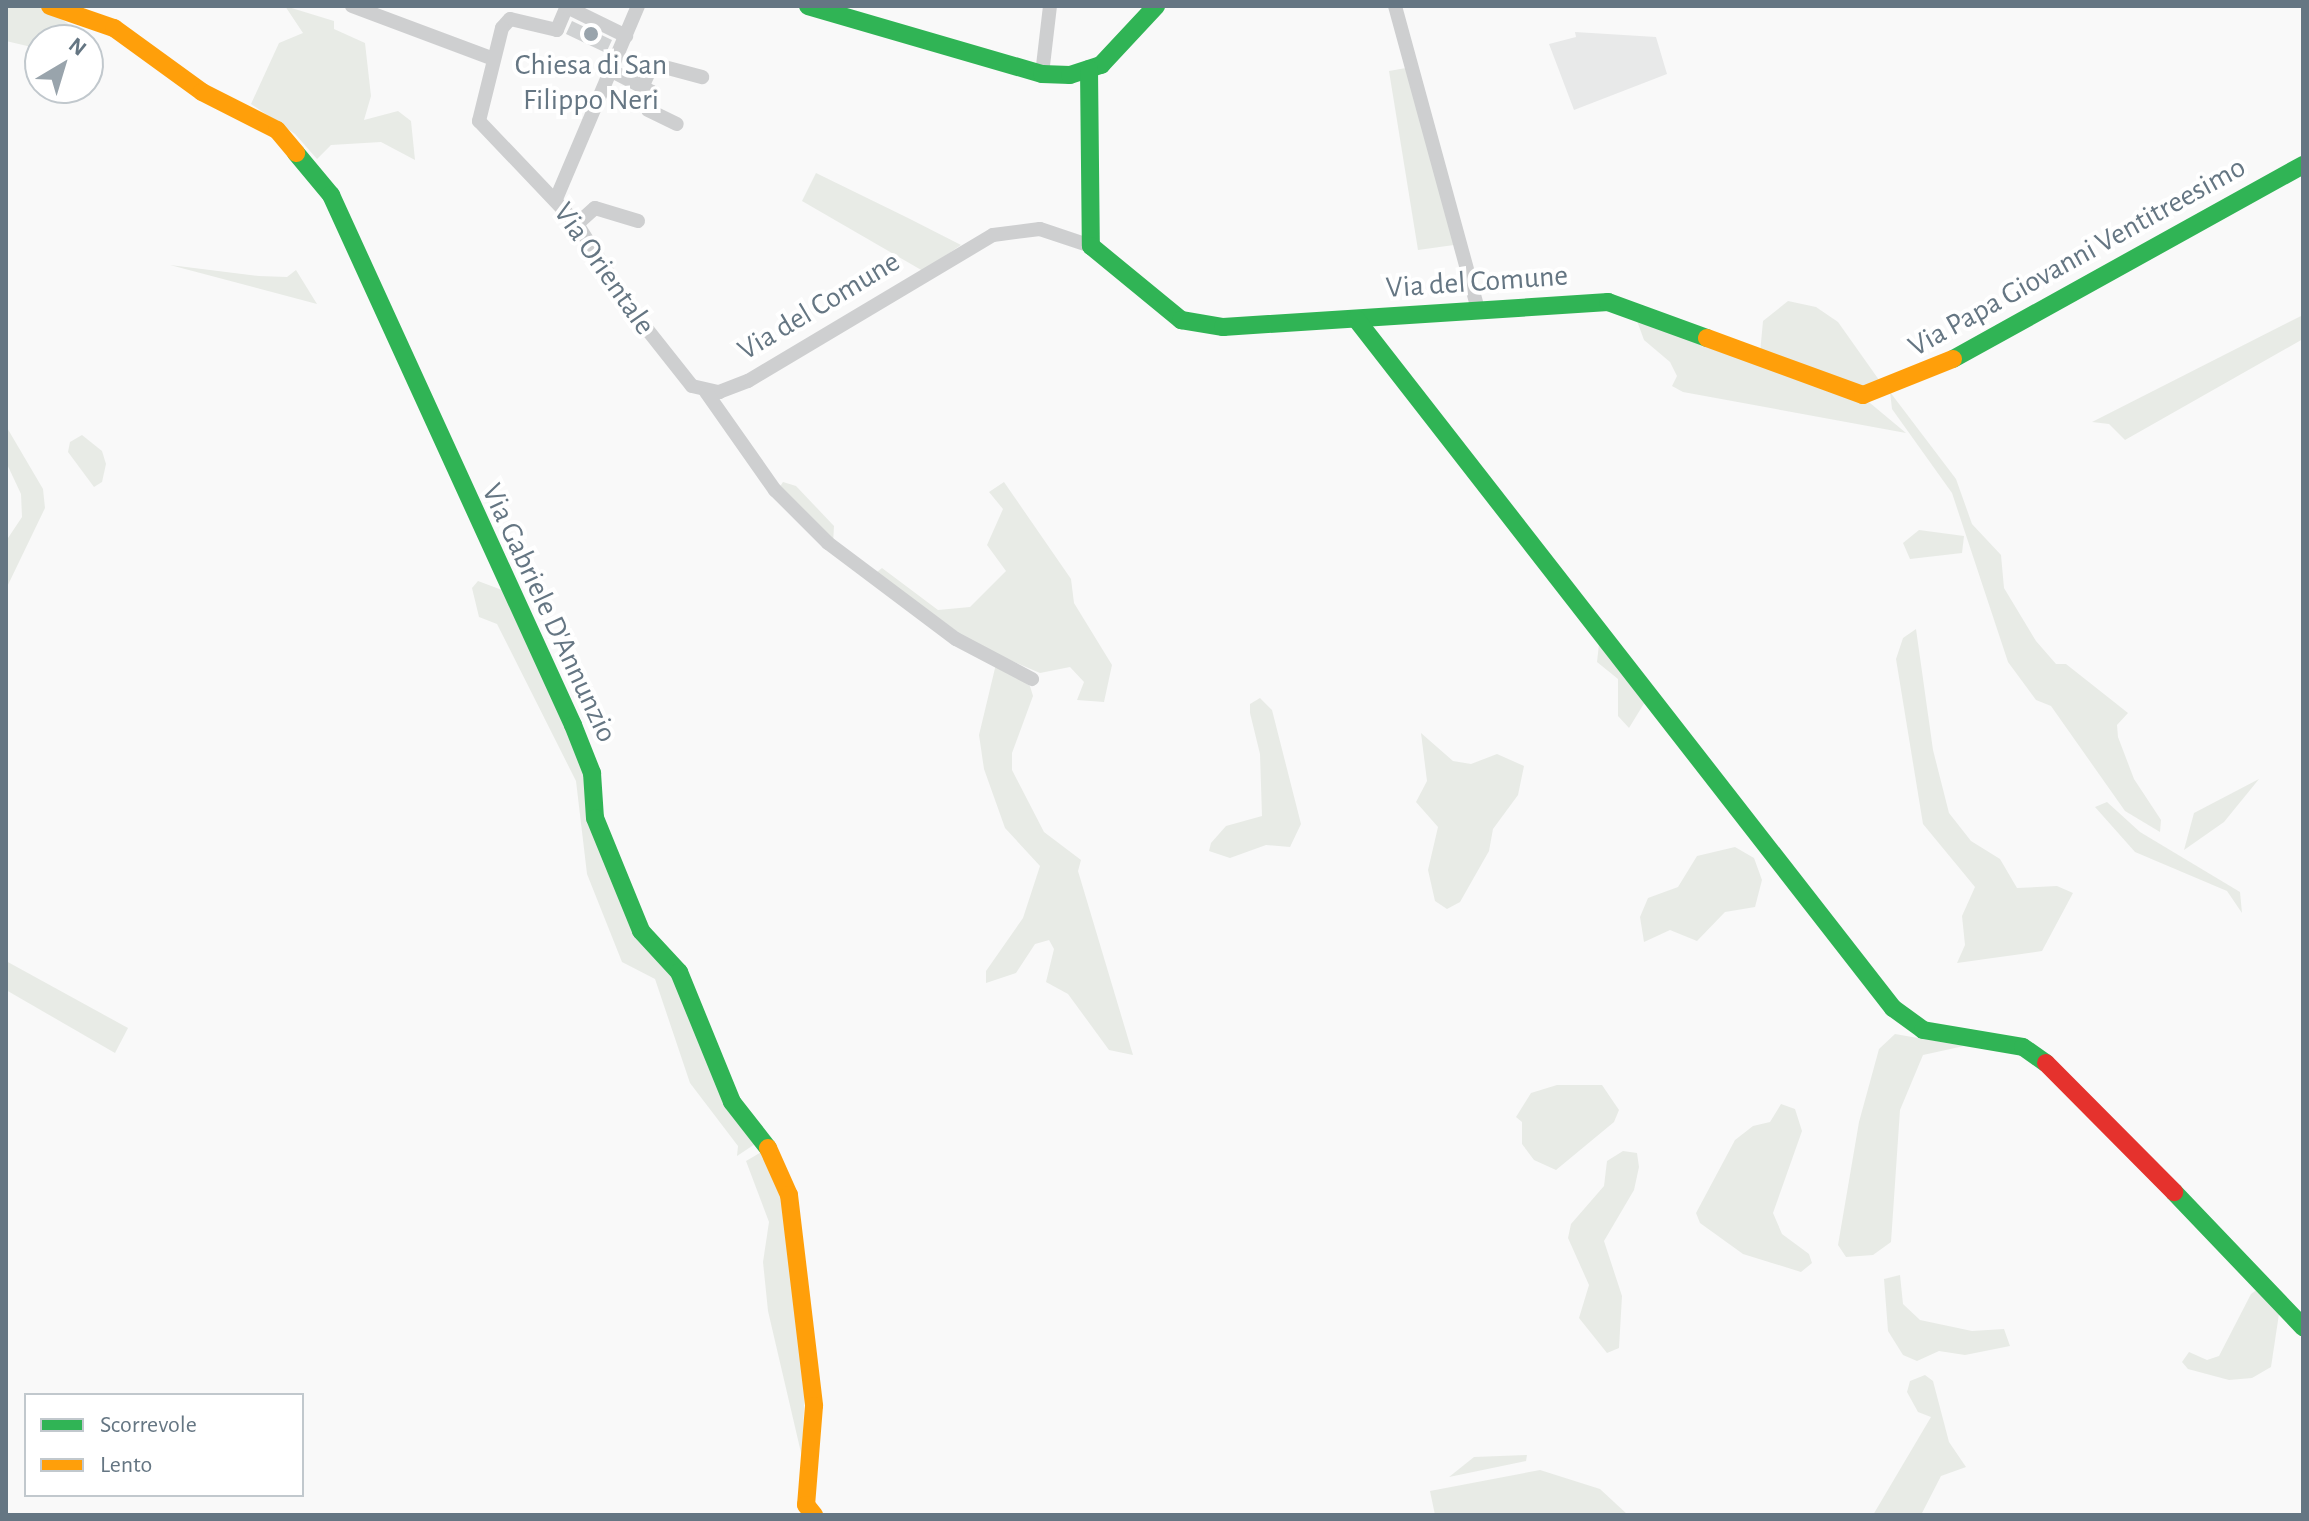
<!DOCTYPE html>
<style>
body{margin:0}
#map{position:relative;width:2309px;height:1521px;overflow:hidden;background:#f9f9f9;font-family:"Alegreya Sans",sans-serif}
div>[style]{position:absolute}
.built>*{inset:0;background:#e8e9e9}
.green>*{inset:0;background:#e8ebe6}
.building>*{inset:0;background:#d0d2d3}
.street>*{height:14px;margin:-7px;padding:0 7px;transform-origin:7px;border-radius:7px;background:#cecfd0}
.fast>*{height:18px;margin:-9px;padding:0 9px;transform-origin:9px;border-radius:9px;background:#30b455}
.slow>*{height:18px;margin:-9px;padding:0 9px;transform-origin:9px;border-radius:9px;background:#ff9f0a}
.jam>*{height:18px;margin:-9px;padding:0 9px;transform-origin:9px;border-radius:9px;background:#e5322d}
.dots>*{width:22px;height:22px;translate:-50% -50%;box-sizing:border-box;border:4px solid #fff;border-radius:50%}
span{translate:-50% -50%;white-space:nowrap;text-align:center;line-height:1.15;-webkit-text-stroke:8px #fff;paint-order:stroke}
.poi-label{font-size:30px;color:#657683}
.street-label{font-size:30px;color:#657683}
.frame{position:absolute;inset:0;border:8px solid #657683;pointer-events:none}
.legend{position:absolute;left:24px;top:1393px;width:280px;height:104px;box-sizing:border-box;background:#fff;border:2px solid #c1c8cd;margin:0;padding:10px 14px;list-style:none;font-size:24px;color:#657683}
.legend li{display:flex;align-items:center;gap:16px;height:40px}
.legend b{width:40px;border:2px solid #c1c8cd}
.north{position:absolute;left:24px;top:24px;width:80px;height:80px;box-sizing:border-box;background:#fff;border:2px solid #c1c8cd;border-radius:50%;rotate:38deg;font-size:22px;font-weight:700;line-height:32px;text-align:center;color:#657683}
.north::after{content:'';display:block;margin:auto;width:28px;height:36px;background:#99a4ac;clip-path:polygon(50% 0,100% 100%,50% 72%,0 100%)}
</style>
<div id="map">
<div class="built">
<i style="clip-path:polygon(1575px 32px,1656px 37px,1667px 74px,1574px 110px,1549px 44px,1576px 37px)"></i>
</div>
<div class="green">
<i style="clip-path:polygon(6px 6px,43px 6px,77px 30px,68px 40px,40px 40px,40px 49px,6px 41px)"></i>
<i style="clip-path:polygon(285px 6px,334px 21px,334px 29px,365px 43px,371px 96px,364px 120px,398px 111px,411px 121px,415px 160px,381px 142px,331px 145px,317px 159px,295px 134px,251px 104px,279px 43px,303px 33px)"></i>
<i style="clip-path:polygon(1406px 68px,1454px 245px,1418px 250px,1389px 71px)"></i>
<i style="clip-path:polygon(816px 173px,908px 218px,961px 245px,923px 271px,802px 201px)"></i>
<i style="clip-path:polygon(170px 265px,259px 276px,287px 277px,296px 270px,317px 304px)"></i>
<i style="clip-path:polygon(1788px 301px,1816px 307px,1838px 322px,1884px 387px,1863px 389px,1760px 353px,1763px 321px)"></i>
<i style="clip-path:polygon(1633px 310px,1864px 398px,1906px 433px,1683px 392px,1672px 386px,1677px 376px,1670px 362px,1644px 340px)"></i>
<i style="clip-path:polygon(2303px 315px,2303px 339px,2125px 440px,2109px 424px,2092px 422px)"></i>
<i style="clip-path:polygon(1890px 392px,1956px 479px,1972px 524px,2001px 555px,2004px 588px,2036px 641px,2056px 664px,2066px 664px,2128px 713px,2117px 725px,2118px 737px,2134px 779px,2161px 820px,2160px 832px,2125px 811px,2051px 706px,2036px 700px,2008px 662px,1952px 493px,1892px 409px)"></i>
<i style="clip-path:polygon(6px 426px,43px 489px,45px 508px,6px 589px,6px 541px,22px 517px,21px 494px,6px 462px)"></i>
<i style="clip-path:polygon(82px 435px,102px 451px,106px 464px,102px 482px,94px 487px,68px 452px,70px 442px)"></i>
<i style="clip-path:polygon(783px 482px,796px 486px,834px 526px,833px 544px,779px 488px)"></i>
<i style="clip-path:polygon(1004px 482px,1071px 579px,1074px 603px,1112px 665px,1104px 702px,1077px 700px,1084px 682px,1070px 667px,1040px 673px,998px 655px,963px 636px,877px 572px,882px 568px,938px 610px,970px 607px,1006px 571px,987px 545px,1003px 509px,989px 492px)"></i>
<i style="clip-path:polygon(1919px 530px,1964px 536px,1962px 553px,1910px 559px,1903px 543px)"></i>
<i style="clip-path:polygon(478px 581px,502px 590px,586px 769px,591px 810px,751px 1129px,755px 1144px,737px 1156px,738px 1146px,690px 1083px,655px 979px,622px 962px,587px 874px,576px 781px,497px 624px,479px 617px,472px 588px)"></i>
<i style="clip-path:polygon(1916px 629px,1933px 750px,1949px 813px,1971px 841px,2000px 859px,2017px 888px,2057px 886px,2073px 893px,2042px 951px,1957px 963px,1965px 945px,1962px 916px,1975px 887px,1923px 824px,1896px 659px,1903px 638px)"></i>
<i style="clip-path:polygon(1599px 644px,1648px 697px,1629px 728px,1618px 716px,1618px 679px,1597px 662px)"></i>
<i style="clip-path:polygon(996px 664px,1030px 686px,1033px 696px,1012px 753px,1012px 770px,1044px 832px,1081px 860px,1078px 871px,1133px 1055px,1109px 1050px,1068px 994px,1046px 982px,1054px 949px,1049px 940px,1035px 944px,1016px 973px,986px 983px,986px 971px,1023px 918px,1040px 866px,1005px 828px,984px 769px,979px 735px)"></i>
<i style="clip-path:polygon(1260px 698px,1272px 710px,1301px 824px,1290px 847px,1266px 845px,1230px 858px,1209px 851px,1211px 843px,1226px 826px,1262px 816px,1260px 754px,1250px 713px,1250px 704px)"></i>
<i style="clip-path:polygon(1421px 733px,1453px 761px,1471px 764px,1497px 754px,1524px 766px,1518px 795px,1493px 829px,1489px 851px,1460px 902px,1447px 909px,1435px 901px,1428px 870px,1438px 827px,1416px 802px,1427px 781px)"></i>
<i style="clip-path:polygon(2259px 779px,2224px 822px,2184px 850px,2194px 813px)"></i>
<i style="clip-path:polygon(2107px 802px,2140px 832px,2240px 892px,2242px 913px,2227px 891px,2135px 852px,2095px 807px)"></i>
<i style="clip-path:polygon(1735px 847px,1754px 858px,1762px 880px,1755px 907px,1725px 912px,1697px 941px,1670px 930px,1644px 942px,1640px 917px,1648px 898px,1678px 887px,1697px 856px)"></i>
<i style="clip-path:polygon(6px 961px,128px 1028px,115px 1053px,6px 990px)"></i>
<i style="clip-path:polygon(1895px 1034px,1964px 1046px,1923px 1055px,1900px 1110px,1891px 1242px,1873px 1255px,1846px 1257px,1838px 1245px,1859px 1122px,1879px 1049px)"></i>
<i style="clip-path:polygon(1557px 1085px,1602px 1085px,1619px 1110px,1614px 1122px,1556px 1170px,1534px 1160px,1522px 1144px,1522px 1122px,1516px 1117px,1531px 1093px)"></i>
<i style="clip-path:polygon(1781px 1104px,1795px 1109px,1802px 1131px,1773px 1213px,1782px 1234px,1809px 1254px,1812px 1263px,1801px 1272px,1743px 1254px,1700px 1223px,1696px 1213px,1735px 1140px,1753px 1126px,1770px 1122px)"></i>
<i style="clip-path:polygon(765px 1150px,781px 1180px,806px 1359px,802px 1457px,768px 1311px,763px 1262px,769px 1222px,746px 1161px)"></i>
<i style="clip-path:polygon(1623px 1151px,1637px 1153px,1639px 1167px,1634px 1190px,1604px 1241px,1622px 1296px,1619px 1348px,1607px 1353px,1579px 1318px,1589px 1285px,1568px 1238px,1571px 1224px,1604px 1186px,1607px 1161px)"></i>
<i style="clip-path:polygon(1900px 1275px,1903px 1304px,1920px 1320px,1972px 1331px,2004px 1329px,2010px 1346px,1965px 1355px,1939px 1351px,1917px 1361px,1903px 1355px,1888px 1331px,1884px 1279px)"></i>
<i style="clip-path:polygon(2269px 1281px,2282px 1294px,2271px 1367px,2252px 1378px,2229px 1380px,2188px 1369px,2182px 1362px,2189px 1352px,2207px 1360px,2219px 1356px,2251px 1294px)"></i>
<i style="clip-path:polygon(1925px 1375px,1933px 1381px,1949px 1442px,1966px 1467px,1941px 1476px,1921px 1515px,1873px 1515px,1931px 1417px,1918px 1412px,1907px 1392px,1910px 1381px)"></i>
<i style="clip-path:polygon(1527px 1455px,1526px 1461px,1449px 1477px,1474px 1457px)"></i>
<i style="clip-path:polygon(1540px 1470px,1600px 1489px,1628px 1515px,1435px 1515px,1430px 1491px)"></i>
</div>
<div class="building">
<i style="clip-path:polygon(572px 21px,612px 40px,606px 53px,566px 34px)"></i>
</div>
<div class="street">
<i style="left:352px;top:6px;width:148px;rotate:20.5deg"></i>
<i style="left:567px;top:6px;width:26px;rotate:113deg"></i>
<i style="left:557px;top:30px;width:48px;rotate:-166.8deg"></i>
<i style="left:510px;top:19px;width:12px;rotate:132deg"></i>
<i style="left:502px;top:28px;width:96px;rotate:103.9deg"></i>
<i style="left:479px;top:121px;width:142px;rotate:46.4deg"></i>
<i style="left:577px;top:224px;width:101px;rotate:57.6deg"></i>
<i style="left:631px;top:309px;width:98px;rotate:51.6deg"></i>
<i style="left:692px;top:386px;width:28px;rotate:13deg"></i>
<i style="left:719px;top:392px;width:31px;rotate:-21deg"></i>
<i style="left:748px;top:381px;width:285px;rotate:-30.8deg"></i>
<i style="left:993px;top:235px;width:47px;rotate:-7.3deg"></i>
<i style="left:1040px;top:229px;width:54px;rotate:18.4deg"></i>
<i style="left:1395px;top:6px;width:315px;rotate:74.7deg"></i>
<i style="left:567px;top:7px;width:66px;rotate:26.2deg"></i>
<i style="left:612px;top:71px;width:45px;rotate:27.7deg"></i>
<i style="left:652px;top:92px;width:18px;rotate:103deg"></i>
<i style="left:648px;top:110px;width:32px;rotate:26deg"></i>
<i style="left:1042px;top:74px;width:68px;rotate:-83.3deg"></i>
<i style="left:643px;top:85px;width:23px;rotate:-65deg"></i>
<i style="left:653px;top:64px;width:51px;rotate:14.9deg"></i>
<i style="left:556px;top:199px;width:210px;rotate:-67deg"></i>
<i style="left:577px;top:224px;width:24px;rotate:-42deg"></i>
<i style="left:595px;top:208px;width:45px;rotate:16.8deg"></i>
<i style="left:706px;top:392px;width:120px;rotate:54.9deg"></i>
<i style="left:775px;top:490px;width:75px;rotate:45deg"></i>
<i style="left:828px;top:543px;width:160px;rotate:36.9deg"></i>
<i style="left:956px;top:639px;width:86px;rotate:27.8deg"></i>
</div>
<div class="fast">
<i style="left:808px;top:6px;width:244px;rotate:16.2deg"></i>
<i style="left:1042px;top:74px;width:28px;rotate:2deg"></i>
<i style="left:1070px;top:75px;width:33px;rotate:-18deg"></i>
<i style="left:1101px;top:65px;width:81px;rotate:-47deg"></i>
<i style="left:1089px;top:69px;width:177px;rotate:89.4deg"></i>
<i style="left:1091px;top:246px;width:117px;rotate:39.4deg"></i>
<i style="left:1181px;top:320px;width:43px;rotate:9.5deg"></i>
<i style="left:1223px;top:327px;width:386px;rotate:-3.7deg"></i>
<i style="left:1608px;top:302px;width:105px;rotate:20deg"></i>
<i style="left:296px;top:153px;width:55px;rotate:50.2deg"></i>
<i style="left:331px;top:195px;width:583px;rotate:65.46deg"></i>
<i style="left:573px;top:725px;width:52px;rotate:68.4deg"></i>
<i style="left:592px;top:773px;width:45px;rotate:86.2deg"></i>
<i style="left:595px;top:818px;width:122px;rotate:67.8deg"></i>
<i style="left:641px;top:931px;width:56px;rotate:47.2deg"></i>
<i style="left:679px;top:972px;width:140px;rotate:67.8deg"></i>
<i style="left:732px;top:1102px;width:58px;rotate:52deg"></i>
<i style="left:1356px;top:319px;width:874px;rotate:52.07deg"></i>
<i style="left:1893px;top:1008px;width:37px;rotate:36deg"></i>
<i style="left:1923px;top:1030px;width:101px;rotate:9.6deg"></i>
<i style="left:2023px;top:1047px;width:28px;rotate:35deg"></i>
<i style="left:1953px;top:359px;width:400px;rotate:-29deg"></i>
<i style="left:2174px;top:1192px;width:187px;rotate:46.3deg"></i>
</div>
<div class="slow">
<i style="left:50px;top:6px;width:68px;rotate:19deg"></i>
<i style="left:114px;top:28px;width:109px;rotate:36deg"></i>
<i style="left:202px;top:92px;width:84px;rotate:26.9deg"></i>
<i style="left:277px;top:130px;width:30px;rotate:50deg"></i>
<i style="left:1707px;top:338px;width:166px;rotate:20.1deg"></i>
<i style="left:1863px;top:395px;width:97px;rotate:-21.8deg"></i>
<i style="left:768px;top:1148px;width:51px;rotate:65.9deg"></i>
<i style="left:789px;top:1195px;width:212px;rotate:83.2deg"></i>
<i style="left:814px;top:1406px;width:99px;rotate:94.6deg"></i>
<i style="left:806px;top:1505px;width:13px;rotate:51deg"></i>
</div>
<div class="jam">
<i style="left:2046px;top:1063px;width:182px;rotate:45.2deg"></i>
</div>
<div class="dots">
<i style="left:591px;top:34px;background:#99a4ac"></i>
</div>
<div class="poi-label">
<span style="left:591px;top:82px">Chiesa di San<br>Filippo Neri</span>
</div>
<div class="street-label">
<span style="left:2077px;top:257px;rotate:-29deg">Via Papa Giovanni Ventitreesimo</span>
<span style="left:604px;top:269px;rotate:55deg">Via Orientale</span>
<span style="left:1477px;top:282px;rotate:-4deg">Via del Comune</span>
<span style="left:819px;top:306px;rotate:-31deg">Via del Comune</span>
<span style="left:549px;top:613px;rotate:65deg">Via Gabriele D'Annunzio</span>
</div>
<div class="frame"></div>
<ul class="legend">
<li><b style="height:10px;background:#30b455"></b>Scorrevole</li>
<li><b style="height:10px;background:#ff9f0a"></b>Lento</li>
</ul>
<div class="north">N</div>
</div>
